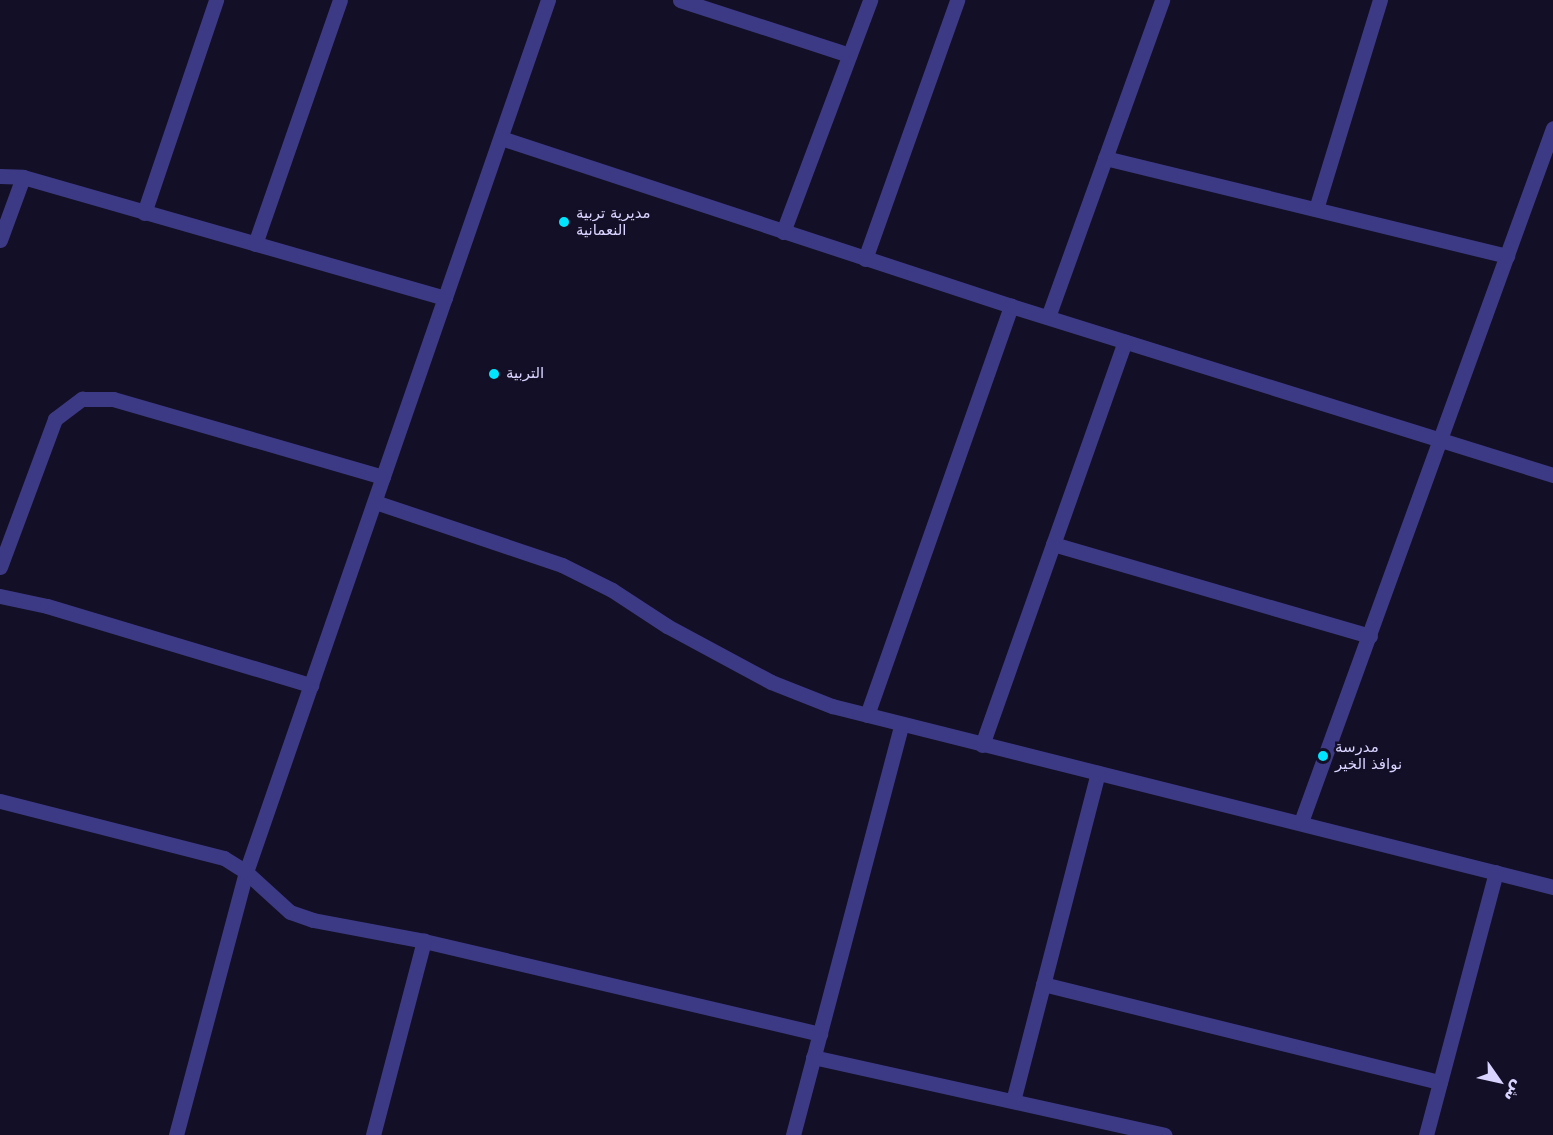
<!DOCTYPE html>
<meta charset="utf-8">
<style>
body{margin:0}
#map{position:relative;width:1553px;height:1135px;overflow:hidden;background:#130f26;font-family:"DejaVu Sans","Noto Naskh Arabic",sans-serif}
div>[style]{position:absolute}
.minor>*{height:15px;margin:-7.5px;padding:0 7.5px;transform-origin:7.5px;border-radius:7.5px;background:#3d3a85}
.dots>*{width:16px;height:16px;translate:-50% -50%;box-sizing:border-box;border:3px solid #130f26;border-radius:50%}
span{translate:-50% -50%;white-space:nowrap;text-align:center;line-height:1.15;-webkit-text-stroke:5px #130f26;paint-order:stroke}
.poi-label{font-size:15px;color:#d9d4ff}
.left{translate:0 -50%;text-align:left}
.north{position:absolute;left:1469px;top:1051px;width:60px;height:60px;-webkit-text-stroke:4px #130f26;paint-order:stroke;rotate:124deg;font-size:16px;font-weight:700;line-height:24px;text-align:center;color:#d9d4ff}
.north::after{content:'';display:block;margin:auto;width:21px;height:27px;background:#d9d4ff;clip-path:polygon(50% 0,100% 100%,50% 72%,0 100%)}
</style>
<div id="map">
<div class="minor">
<i style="left:680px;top:0;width:178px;rotate:18deg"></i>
<i style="left:501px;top:138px;width:537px;rotate:18.23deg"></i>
<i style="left:1011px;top:306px;width:568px;rotate:17.32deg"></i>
<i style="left:1105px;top:158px;width:414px;rotate:13.7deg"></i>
<i style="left:0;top:176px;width:23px;rotate:2deg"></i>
<i style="left:23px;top:177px;width:439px;rotate:16deg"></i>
<i style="left:1316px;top:209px;width:219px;rotate:-73deg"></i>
<i style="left:144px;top:213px;width:225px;rotate:-71.3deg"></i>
<i style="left:783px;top:232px;width:248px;rotate:-69.4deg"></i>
<i style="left:0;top:240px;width:67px;rotate:-69.9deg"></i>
<i style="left:255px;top:244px;width:258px;rotate:-70.8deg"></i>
<i style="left:865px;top:259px;width:275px;rotate:-70.4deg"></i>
<i style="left:1048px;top:317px;width:337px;rotate:-70.2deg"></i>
<i style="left:375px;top:502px;width:197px;rotate:18.6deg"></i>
<i style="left:562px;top:565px;width:56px;rotate:26.6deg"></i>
<i style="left:612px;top:590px;width:66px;rotate:33.2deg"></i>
<i style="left:667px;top:626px;width:118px;rotate:28.3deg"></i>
<i style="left:771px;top:682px;width:66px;rotate:21.5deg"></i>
<i style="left:832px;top:706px;width:743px;rotate:14.09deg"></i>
<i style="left:1053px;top:544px;width:330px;rotate:16.2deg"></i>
<i style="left:0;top:567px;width:158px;rotate:-69.6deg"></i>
<i style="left:55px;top:419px;width:34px;rotate:-37deg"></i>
<i style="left:82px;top:399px;width:31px"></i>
<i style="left:113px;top:399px;width:281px;rotate:16.1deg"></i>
<i style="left:0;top:596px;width:48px;rotate:12deg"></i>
<i style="left:47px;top:606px;width:276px;rotate:16.7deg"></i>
<i style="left:867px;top:715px;width:434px;rotate:-70.6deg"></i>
<i style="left:982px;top:745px;width:428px;rotate:-70.5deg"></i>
<i style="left:0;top:801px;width:231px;rotate:14.3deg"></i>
<i style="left:224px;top:858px;width:26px;rotate:32deg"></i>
<i style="left:246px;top:872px;width:59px;rotate:42.3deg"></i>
<i style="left:290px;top:912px;width:24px;rotate:19deg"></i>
<i style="left:313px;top:920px;width:113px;rotate:10.7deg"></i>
<i style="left:424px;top:941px;width:407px;rotate:13.2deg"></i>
<i style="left:1301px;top:822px;width:738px;rotate:-70.04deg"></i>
<i style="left:1043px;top:984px;width:409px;rotate:13.9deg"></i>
<i style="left:813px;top:1057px;width:360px;rotate:12.5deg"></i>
<i style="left:1013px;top:1101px;width:339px;rotate:-75.5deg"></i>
<i style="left:176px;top:1135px;width:272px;rotate:-75.1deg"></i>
<i style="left:246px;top:872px;width:923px;rotate:-70.9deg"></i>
<i style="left:373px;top:1135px;width:201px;rotate:-75.3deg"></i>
<i style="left:793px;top:1135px;width:424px;rotate:-75.2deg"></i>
<i style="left:1426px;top:1135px;width:272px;rotate:-75.1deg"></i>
</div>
<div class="dots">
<i style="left:564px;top:222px;background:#00e5ff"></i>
<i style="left:494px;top:374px;background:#00e5ff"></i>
<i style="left:1323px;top:756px;background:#00e5ff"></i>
</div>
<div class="poi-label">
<span class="left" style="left:576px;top:222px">مديرية تربية<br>النعمانية</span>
<span class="left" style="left:506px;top:374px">التربية</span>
<span class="left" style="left:1335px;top:756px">مدرسة<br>نوافذ الخير</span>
</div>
<div class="north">ش</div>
</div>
